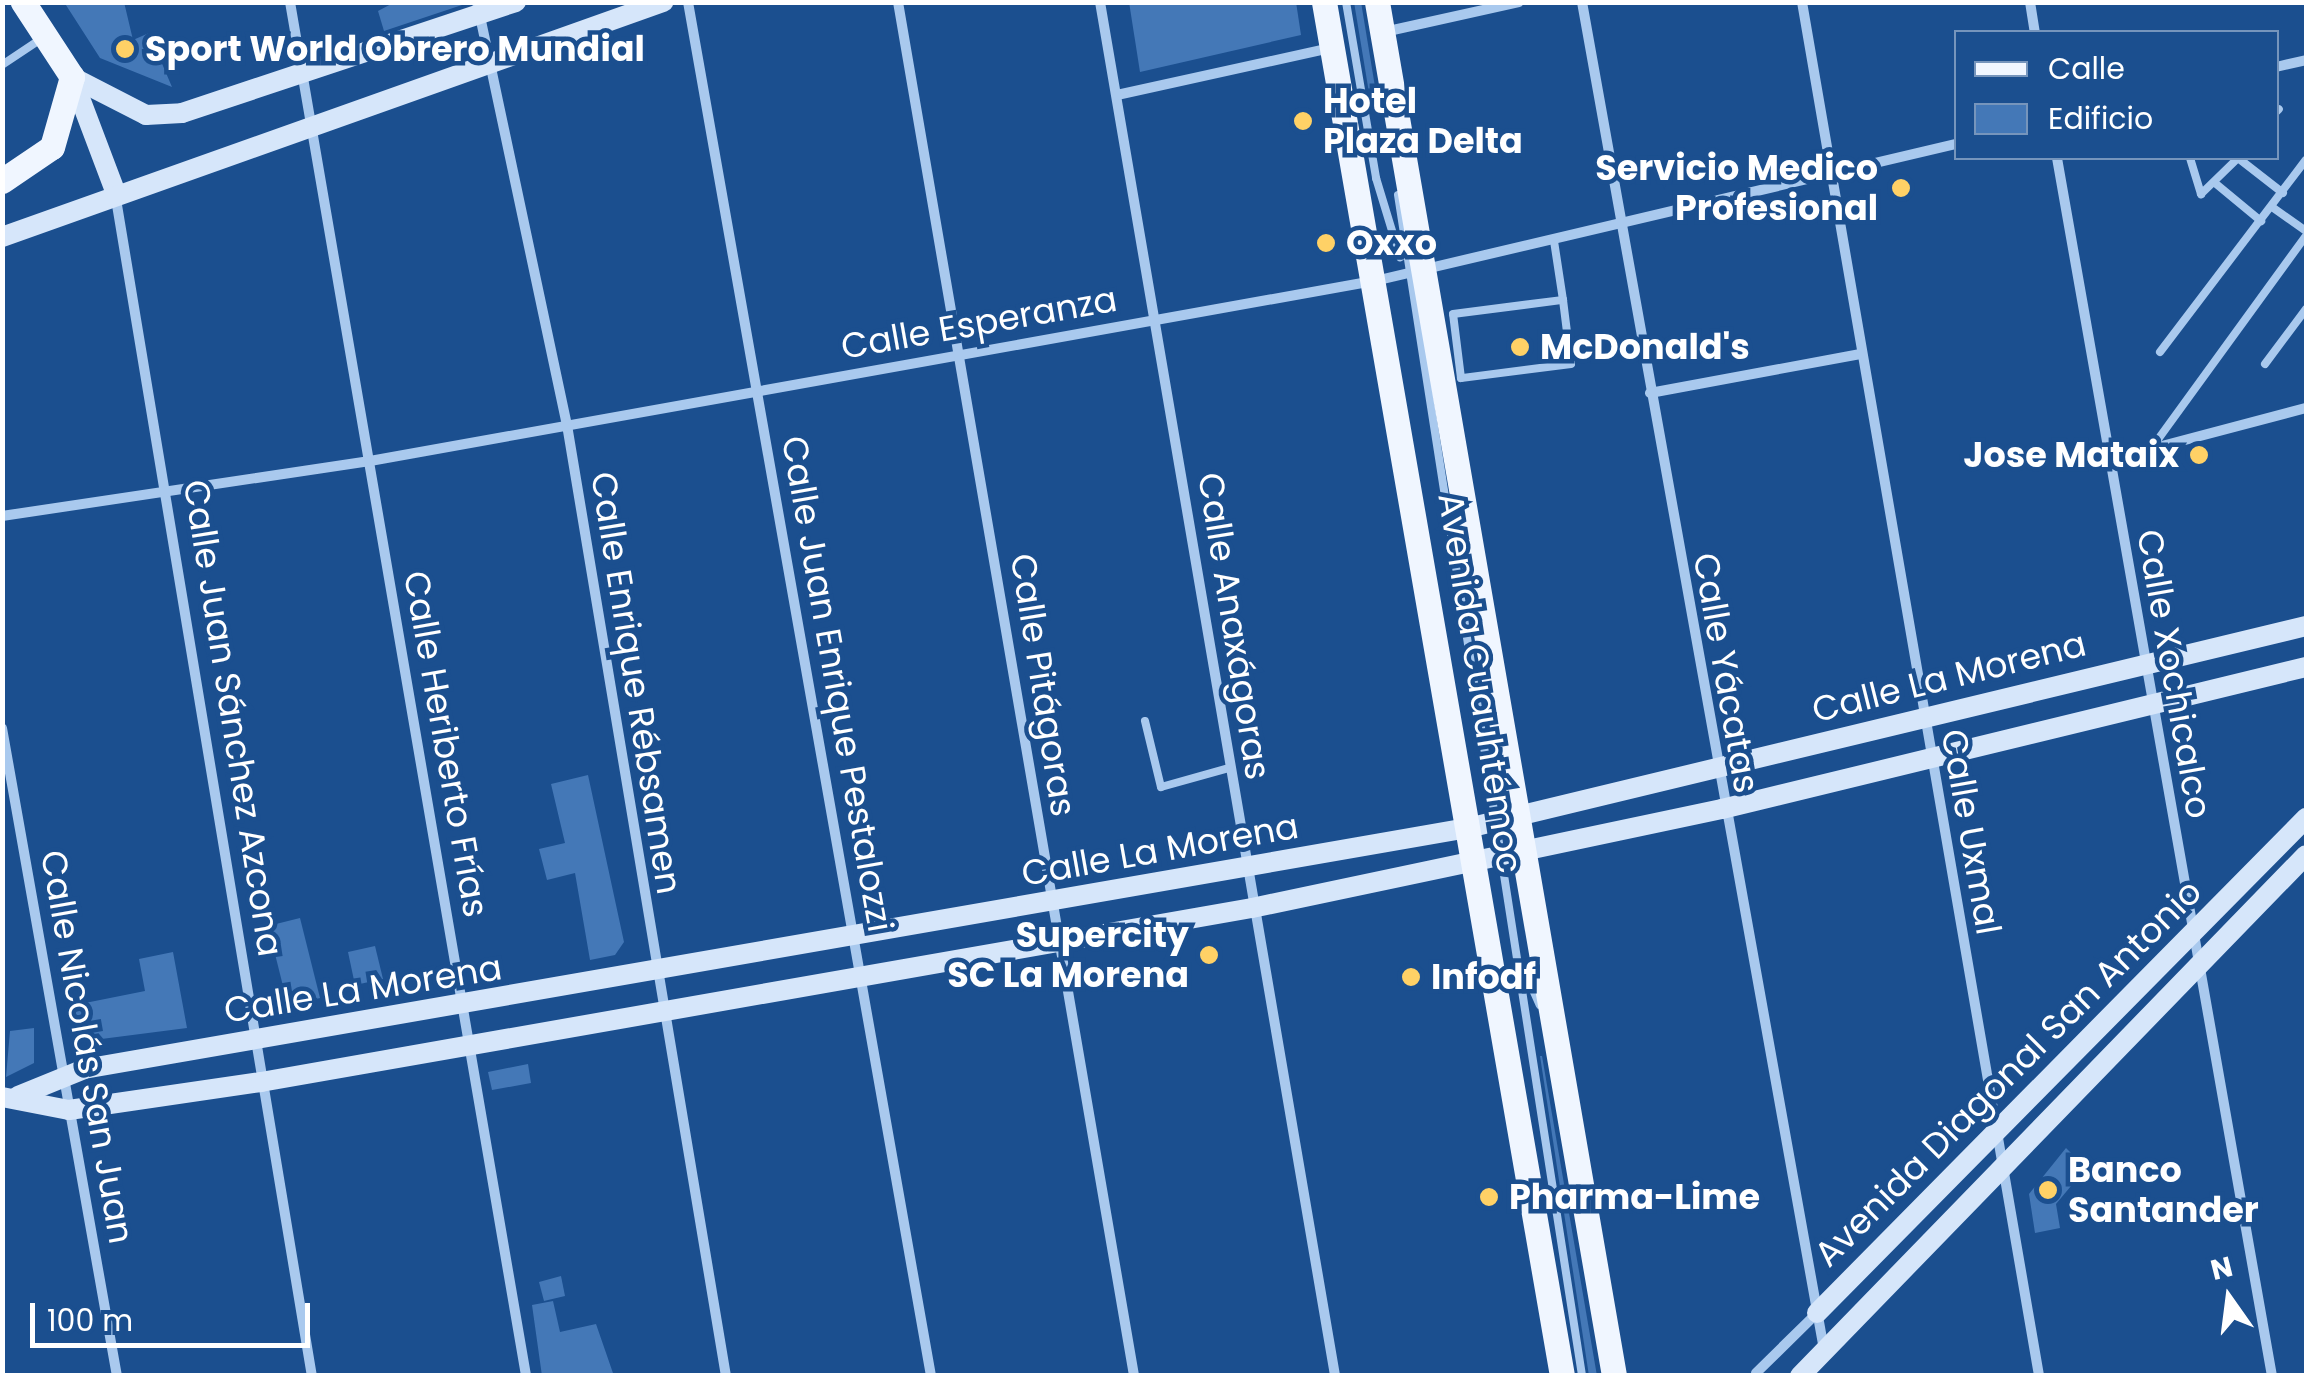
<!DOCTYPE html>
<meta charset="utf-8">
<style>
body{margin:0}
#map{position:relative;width:2309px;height:1378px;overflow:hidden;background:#1b4f8f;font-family:Poppins,sans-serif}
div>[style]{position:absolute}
.building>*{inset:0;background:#4478b7}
.lane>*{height:8px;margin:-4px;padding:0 4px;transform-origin:4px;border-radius:4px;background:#a9c9ee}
.street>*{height:10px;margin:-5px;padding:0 5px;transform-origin:5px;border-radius:5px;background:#a9c9ee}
.secondary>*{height:20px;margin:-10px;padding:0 10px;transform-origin:10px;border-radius:10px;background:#d6e6fa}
.primary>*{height:25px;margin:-12.5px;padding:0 12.5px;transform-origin:12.5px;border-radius:12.5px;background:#f0f6ff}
.dots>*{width:28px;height:28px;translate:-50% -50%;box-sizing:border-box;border:5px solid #1b4f8f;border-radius:50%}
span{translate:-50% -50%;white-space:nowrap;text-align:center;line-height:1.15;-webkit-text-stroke:9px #1b4f8f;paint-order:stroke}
.poi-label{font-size:35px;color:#fff;font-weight:700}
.left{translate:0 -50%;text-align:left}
.right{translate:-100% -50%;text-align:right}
.street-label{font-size:35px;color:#fff}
.frame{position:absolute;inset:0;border:5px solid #fff;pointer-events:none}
.legend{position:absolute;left:1954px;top:30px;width:325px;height:130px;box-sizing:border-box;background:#1b4f8f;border:2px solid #7695bc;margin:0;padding:12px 18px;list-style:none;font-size:30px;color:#fff}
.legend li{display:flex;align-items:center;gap:20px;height:50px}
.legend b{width:50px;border:2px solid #7695bc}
.north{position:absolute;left:2179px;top:1248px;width:100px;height:100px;-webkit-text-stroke:8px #1b4f8f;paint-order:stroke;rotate:346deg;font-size:28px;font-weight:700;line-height:40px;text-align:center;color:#fff}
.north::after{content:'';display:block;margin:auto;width:35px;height:45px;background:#fff;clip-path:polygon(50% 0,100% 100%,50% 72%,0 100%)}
.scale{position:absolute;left:30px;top:1303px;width:280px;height:45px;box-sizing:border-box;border:5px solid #fff;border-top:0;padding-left:12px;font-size:30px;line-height:35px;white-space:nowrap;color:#fff;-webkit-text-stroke:8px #1b4f8f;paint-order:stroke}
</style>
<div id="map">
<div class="building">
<i style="clip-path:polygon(64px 2px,124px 2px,133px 40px,149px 33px,172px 87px,100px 58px)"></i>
<i style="clip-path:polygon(395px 2px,462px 2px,462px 5px,384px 31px,378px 11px)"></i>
<i style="clip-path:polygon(1129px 2px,1296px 2px,1301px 35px,1140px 72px)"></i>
<i style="clip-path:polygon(1354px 2px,1361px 2px,1379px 111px,1372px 111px)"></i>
<i style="clip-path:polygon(588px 775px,624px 942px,615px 955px,590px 960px,575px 873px,547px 880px,539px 849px,565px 843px,551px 784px)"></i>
<i style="clip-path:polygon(300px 918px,320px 998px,288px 1006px,268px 926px)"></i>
<i style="clip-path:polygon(375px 946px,383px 979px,355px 985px,348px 952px)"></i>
<i style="clip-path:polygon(173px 952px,187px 1028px,78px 1042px,70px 1006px,145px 991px,139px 959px)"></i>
<i style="clip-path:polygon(34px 1028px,34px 1063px,6px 1077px,10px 1031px)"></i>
<i style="clip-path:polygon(1540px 1056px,1542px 1056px,1597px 1376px,1589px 1376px)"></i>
<i style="clip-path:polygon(528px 1064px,531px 1083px,492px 1090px,488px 1072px)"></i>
<i style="clip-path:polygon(2066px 1148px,2086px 1168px,2056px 1204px,2060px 1228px,2035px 1233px,2029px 1194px)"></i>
<i style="clip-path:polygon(561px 1276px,565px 1296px,544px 1301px,539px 1282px)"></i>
<i style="clip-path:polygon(553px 1301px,560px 1332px,596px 1324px,614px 1376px,542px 1376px,532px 1305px)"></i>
</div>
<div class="lane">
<i style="left:1346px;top:2px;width:179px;rotate:80.3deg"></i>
<i style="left:1376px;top:178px;width:83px;rotate:73.1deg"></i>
<i style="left:2px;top:65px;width:47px;rotate:-33.7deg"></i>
<i style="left:2276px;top:112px;width:4px;rotate:-45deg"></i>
<i style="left:2190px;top:158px;width:38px;rotate:73deg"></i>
<i style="left:2201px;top:194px;width:52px;rotate:-44.2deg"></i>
<i style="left:2238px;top:158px;width:57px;rotate:37.9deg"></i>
<i style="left:2215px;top:183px;width:60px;rotate:39.6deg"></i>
<i style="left:1398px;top:195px;width:1195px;rotate:81.14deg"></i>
<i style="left:2272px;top:207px;width:42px;rotate:35.2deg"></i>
<i style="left:1554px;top:241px;width:60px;rotate:81.3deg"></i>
<i style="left:1563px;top:300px;width:64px;rotate:82.9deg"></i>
<i style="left:1571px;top:364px;width:111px;rotate:172.7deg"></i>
<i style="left:1461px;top:378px;width:64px;rotate:-97.1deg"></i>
<i style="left:1453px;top:314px;width:111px;rotate:-7.3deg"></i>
<i style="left:2160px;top:352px;width:241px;rotate:-52.8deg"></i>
<i style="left:2265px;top:364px;width:69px;rotate:-53.3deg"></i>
<i style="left:2151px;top:449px;width:263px;rotate:-54deg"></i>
<i style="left:1145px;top:721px;width:68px;rotate:76.4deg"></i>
<i style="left:1161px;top:787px;width:71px;rotate:-15.6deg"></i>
<i style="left:1525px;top:972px;width:36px;rotate:66deg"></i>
</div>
<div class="street">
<i style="left:290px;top:2px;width:1394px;rotate:80.25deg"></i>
<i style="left:477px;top:2px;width:432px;rotate:78deg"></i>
<i style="left:567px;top:425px;width:964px;rotate:80.51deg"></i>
<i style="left:688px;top:2px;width:1395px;rotate:79.97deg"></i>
<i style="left:898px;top:2px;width:1394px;rotate:80.25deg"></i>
<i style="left:1100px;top:2px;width:1394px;rotate:80.29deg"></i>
<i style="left:1582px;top:2px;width:1370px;rotate:79.82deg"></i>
<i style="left:1802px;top:2px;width:1394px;rotate:80.21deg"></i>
<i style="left:2030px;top:2px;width:30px;rotate:81deg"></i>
<i style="left:1384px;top:32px;width:138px;rotate:-12.5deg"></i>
<i style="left:2276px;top:67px;width:31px;rotate:-13deg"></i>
<i style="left:1117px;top:95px;width:218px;rotate:-12.4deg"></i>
<i style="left:2057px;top:158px;width:1237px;rotate:79.99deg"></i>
<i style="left:115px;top:193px;width:1199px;rotate:80.55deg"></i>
<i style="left:1650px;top:393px;width:214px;rotate:-10.5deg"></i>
<i style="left:2109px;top:460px;width:204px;rotate:-14.8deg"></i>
<i style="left:2px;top:516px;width:372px;rotate:-8.5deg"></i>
<i style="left:370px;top:461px;width:1025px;rotate:-10.17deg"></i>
<i style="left:1379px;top:280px;width:593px;rotate:-13.26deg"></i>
<i style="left:2px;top:728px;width:658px;rotate:79.94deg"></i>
<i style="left:1756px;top:1373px;width:86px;rotate:-44.5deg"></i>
</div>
<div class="secondary">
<i style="left:72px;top:77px;width:83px;rotate:27.2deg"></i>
<i style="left:146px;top:115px;width:36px;rotate:-3deg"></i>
<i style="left:182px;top:113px;width:352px;rotate:-18.4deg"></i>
<i style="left:72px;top:77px;width:122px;rotate:69.3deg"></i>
<i style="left:2px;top:237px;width:702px;rotate:-19.57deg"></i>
<i style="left:18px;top:1096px;width:71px;rotate:-22.2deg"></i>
<i style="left:84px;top:1069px;width:1405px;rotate:-9.88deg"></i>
<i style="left:1468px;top:828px;width:862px;rotate:-13.55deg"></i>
<i style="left:2px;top:1097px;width:68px;rotate:11deg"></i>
<i style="left:69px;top:1110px;width:194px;rotate:-8.3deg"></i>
<i style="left:261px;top:1082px;width:1006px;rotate:-9.96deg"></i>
<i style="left:1252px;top:908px;width:480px;rotate:-11.9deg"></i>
<i style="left:1722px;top:809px;width:601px;rotate:-13.67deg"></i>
<i style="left:1817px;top:1313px;width:696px;rotate:-45.35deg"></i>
<i style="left:1800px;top:1376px;width:726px;rotate:-45.84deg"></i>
</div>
<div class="primary">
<i style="left:1324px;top:2px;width:1394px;rotate:80.17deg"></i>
<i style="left:1377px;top:2px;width:1394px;rotate:80.21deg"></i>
<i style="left:2px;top:181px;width:60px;rotate:-34.2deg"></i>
<i style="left:52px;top:147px;width:73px;rotate:-74.1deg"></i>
<i style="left:72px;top:77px;width:90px;rotate:-123.2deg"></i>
</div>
<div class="dots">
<i style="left:125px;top:49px;background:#ffd166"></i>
<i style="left:1303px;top:121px;background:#ffd166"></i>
<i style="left:1901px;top:188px;background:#ffd166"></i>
<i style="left:1326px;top:243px;background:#ffd166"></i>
<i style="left:1520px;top:347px;background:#ffd166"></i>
<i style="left:2199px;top:455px;background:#ffd166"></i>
<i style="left:1209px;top:955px;background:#ffd166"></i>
<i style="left:1411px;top:977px;background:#ffd166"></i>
<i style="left:2048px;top:1190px;background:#ffd166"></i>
<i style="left:1489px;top:1197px;background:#ffd166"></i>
</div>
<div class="poi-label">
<span class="left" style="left:145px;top:49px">Sport World Obrero Mundial</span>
<span class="left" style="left:1323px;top:121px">Hotel<br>Plaza Delta</span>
<span class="right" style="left:1878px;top:188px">Servicio Medico<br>Profesional</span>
<span class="left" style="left:1346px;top:243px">Oxxo</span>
<span class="left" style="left:1540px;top:347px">McDonald's</span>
<span class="right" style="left:2179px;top:455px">Jose Mataix</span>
<span class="right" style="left:1189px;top:955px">Supercity<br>SC La Morena</span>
<span class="left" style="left:1431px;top:977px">Infodf</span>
<span class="left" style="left:2068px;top:1190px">Banco<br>Santander</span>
<span class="left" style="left:1509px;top:1197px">Pharma-Lime</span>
</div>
<div class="street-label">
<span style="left:979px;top:323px;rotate:-10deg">Calle Esperanza</span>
<span style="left:1234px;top:626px;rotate:81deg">Calle Anaxágoras</span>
<span style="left:1726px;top:673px;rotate:80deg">Calle Yácatas</span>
<span style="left:2174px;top:674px;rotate:80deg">Calle Xochicalco</span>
<span style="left:1949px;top:677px;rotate:-14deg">Calle La Morena</span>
<span style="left:636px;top:683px;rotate:81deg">Calle Enrique Rébsamen</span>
<span style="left:1480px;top:683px;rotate:81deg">Avenida Cuauhtémoc</span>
<span style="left:837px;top:684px;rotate:80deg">Calle Juan Enrique Pestalozzi</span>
<span style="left:1043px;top:685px;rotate:81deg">Calle Pitágoras</span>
<span style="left:233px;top:718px;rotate:81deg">Calle Juan Sánchez Azcona</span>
<span style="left:446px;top:744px;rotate:80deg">Calle Heriberto Frías</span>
<span style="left:1971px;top:832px;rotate:80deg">Calle Uxmal</span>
<span style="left:1160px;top:850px;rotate:-10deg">Calle La Morena</span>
<span style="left:363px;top:989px;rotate:-9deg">Calle La Morena</span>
<span style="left:87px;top:1047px;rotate:80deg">Calle Nicolás San Juan</span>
<span style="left:2008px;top:1073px;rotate:-45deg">Avenida Diagonal San Antonio</span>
</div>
<div class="frame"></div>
<ul class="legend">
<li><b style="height:12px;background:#f0f6ff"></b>Calle</li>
<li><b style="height:28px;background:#4478b7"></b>Edificio</li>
</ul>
<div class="north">N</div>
<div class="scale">100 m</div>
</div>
